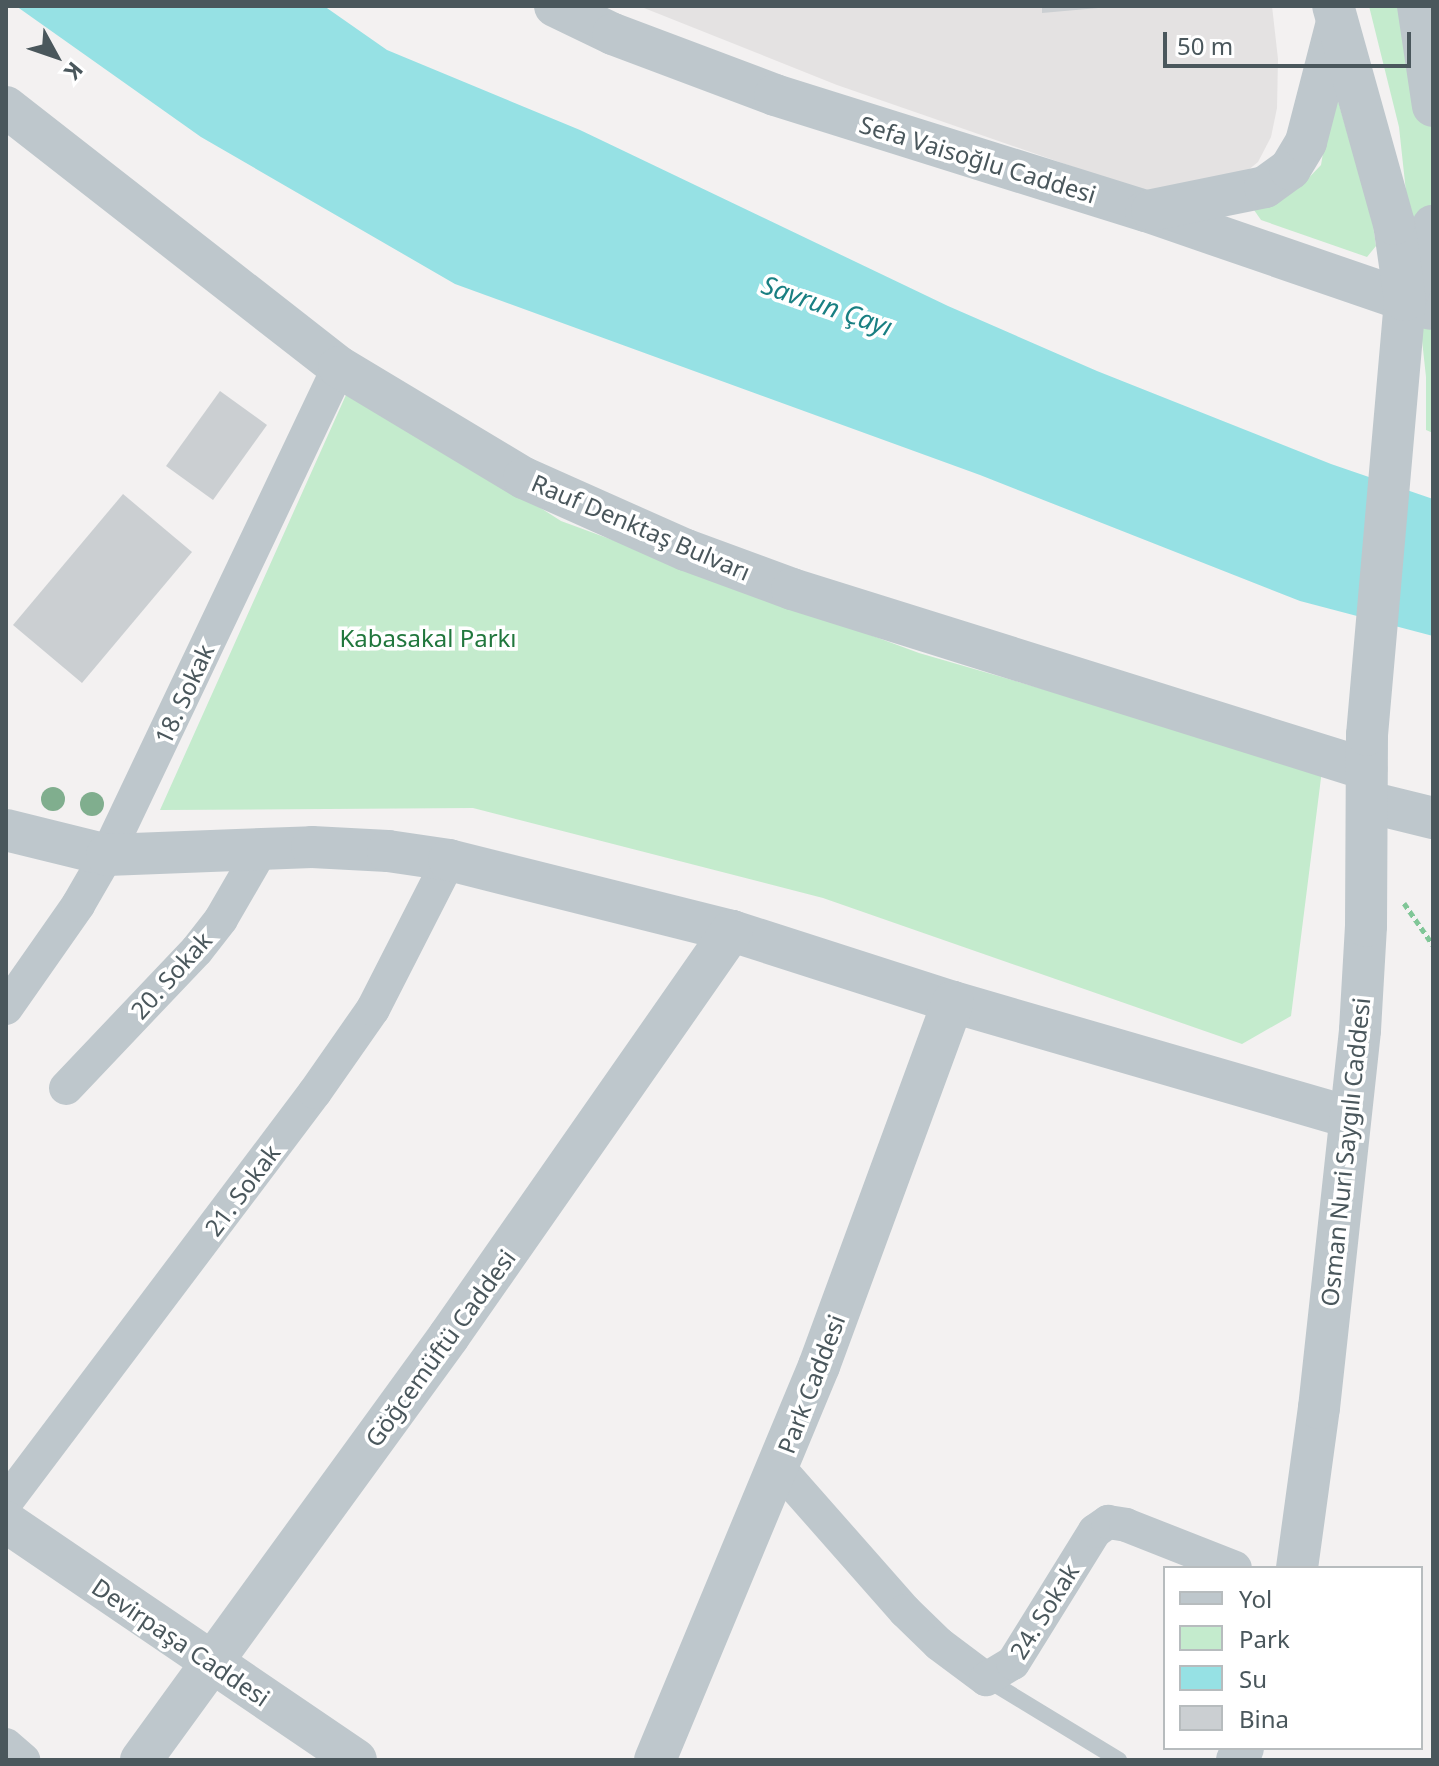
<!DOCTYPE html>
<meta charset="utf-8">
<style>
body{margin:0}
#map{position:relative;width:1439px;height:1766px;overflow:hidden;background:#f3f1f1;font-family:"Noto Sans",sans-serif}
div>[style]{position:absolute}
.education>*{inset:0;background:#e4e2e2}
.green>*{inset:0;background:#c4ebcd}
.water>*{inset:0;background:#96e1e4}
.building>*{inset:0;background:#cbcfd2}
.path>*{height:5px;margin-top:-2.5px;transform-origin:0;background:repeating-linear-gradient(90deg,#80c697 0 6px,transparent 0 10px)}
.service>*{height:16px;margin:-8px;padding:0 8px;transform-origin:8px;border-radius:8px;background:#bec7cc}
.minor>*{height:34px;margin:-17px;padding:0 17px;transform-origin:17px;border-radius:17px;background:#bec7cc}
.tertiary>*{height:42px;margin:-21px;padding:0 21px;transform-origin:21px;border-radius:21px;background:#bec7cc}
.trees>*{width:24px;height:24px;margin:-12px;border-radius:50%;background:#80ae8e}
span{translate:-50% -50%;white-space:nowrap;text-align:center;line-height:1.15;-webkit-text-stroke:7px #fff;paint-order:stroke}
.street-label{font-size:24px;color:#4a575c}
.park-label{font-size:24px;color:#21773d}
.water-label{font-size:26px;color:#197f82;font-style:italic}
.frame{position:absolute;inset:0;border:8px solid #4a575c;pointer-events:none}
.legend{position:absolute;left:1163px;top:1566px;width:260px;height:184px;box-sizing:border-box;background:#fff;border:2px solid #b7bcbe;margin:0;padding:10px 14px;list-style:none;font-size:24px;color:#4a575c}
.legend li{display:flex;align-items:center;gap:16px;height:40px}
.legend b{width:40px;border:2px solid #b7bcbe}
.north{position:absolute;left:16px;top:16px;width:80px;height:80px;-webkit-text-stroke:6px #fff;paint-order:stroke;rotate:130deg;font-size:22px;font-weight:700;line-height:32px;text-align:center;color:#4a575c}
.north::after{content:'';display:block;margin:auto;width:28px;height:36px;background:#4a575c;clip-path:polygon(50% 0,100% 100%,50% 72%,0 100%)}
.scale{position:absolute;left:1163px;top:32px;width:248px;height:36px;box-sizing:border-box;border:4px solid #4a575c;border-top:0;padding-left:10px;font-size:24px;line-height:28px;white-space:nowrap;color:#4a575c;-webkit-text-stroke:6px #fff;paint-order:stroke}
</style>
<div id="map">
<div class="education">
<i style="clip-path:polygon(639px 6px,1272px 6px,1278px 59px,1277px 108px,1271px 137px,1258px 162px,1247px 171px,1158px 192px,1134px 188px,837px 85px)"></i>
</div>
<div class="green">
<i style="clip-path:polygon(1369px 6px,1433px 6px,1433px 433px,1426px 430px,1426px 377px,1399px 127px)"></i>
<i style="clip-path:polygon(1334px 87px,1372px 218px,1376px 246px,1367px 257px,1261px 220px,1254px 210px,1300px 187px,1321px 165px)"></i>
<i style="clip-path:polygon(350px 386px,561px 521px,919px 653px,1322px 770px,1291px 1016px,1242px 1044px,823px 898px,473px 808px,160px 810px)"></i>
</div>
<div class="water">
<i style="clip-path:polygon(16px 6px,324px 6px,387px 50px,580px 130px,948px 306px,1097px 371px,1331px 464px,1433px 499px,1433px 636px,1300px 601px,980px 475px,455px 284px,201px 137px)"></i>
</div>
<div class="building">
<i style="clip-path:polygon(1042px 6px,1098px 6px,1098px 8px,1042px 13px)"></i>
<i style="clip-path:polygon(220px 391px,267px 425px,213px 500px,166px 466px)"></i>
<i style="clip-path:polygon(123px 494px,192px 552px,82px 683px,13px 625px)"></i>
</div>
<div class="path">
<i style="left:1404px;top:903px;width:51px;rotate:55.4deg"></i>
</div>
<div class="service">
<i style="left:986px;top:1679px;width:156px;rotate:31.3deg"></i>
</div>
<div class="minor">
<i style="left:6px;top:1008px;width:126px;rotate:-55deg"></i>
<i style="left:78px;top:905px;width:58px;rotate:-59.9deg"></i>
<i style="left:107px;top:855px;width:540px;rotate:-64.57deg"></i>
<i style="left:66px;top:1088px;width:190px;rotate:-46.5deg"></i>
<i style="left:197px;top:950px;width:39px;rotate:-52deg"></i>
<i style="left:221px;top:919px;width:80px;rotate:-59.9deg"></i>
<i style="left:778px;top:1467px;width:192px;rotate:48.6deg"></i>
<i style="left:905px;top:1611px;width:47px;rotate:44.1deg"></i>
<i style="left:939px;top:1644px;width:59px;rotate:36.7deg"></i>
<i style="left:986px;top:1679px;width:31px;rotate:-31deg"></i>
<i style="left:1013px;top:1663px;width:155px;rotate:-58.2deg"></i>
<i style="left:1095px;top:1531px;width:16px;rotate:-35deg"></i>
<i style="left:1108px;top:1522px;width:18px;rotate:9deg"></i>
<i style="left:1126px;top:1525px;width:117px;rotate:21.5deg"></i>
<i style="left:6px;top:1502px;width:513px;rotate:-53deg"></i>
<i style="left:315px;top:1092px;width:101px;rotate:-55.1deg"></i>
<i style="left:373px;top:1009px;width:167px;rotate:-63deg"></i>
<i style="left:6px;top:1745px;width:23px;rotate:41deg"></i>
</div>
<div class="tertiary">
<i style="left:555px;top:6px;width:64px;rotate:25.8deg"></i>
<i style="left:613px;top:34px;width:173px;rotate:20.6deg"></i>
<i style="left:775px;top:95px;width:389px;rotate:17.4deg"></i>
<i style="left:1146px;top:211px;width:300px;rotate:19deg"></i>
<i style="left:1418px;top:6px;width:101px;rotate:81.5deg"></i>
<i style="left:6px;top:107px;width:422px;rotate:38deg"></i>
<i style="left:339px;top:367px;width:216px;rotate:31deg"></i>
<i style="left:524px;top:478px;width:177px;rotate:24deg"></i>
<i style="left:686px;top:550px;width:113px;rotate:20.2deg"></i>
<i style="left:792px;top:589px;width:602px;rotate:17.41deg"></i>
<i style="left:1152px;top:210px;width:115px;rotate:-11.5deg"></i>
<i style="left:1265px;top:187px;width:31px;rotate:-36deg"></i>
<i style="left:1290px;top:169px;width:31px;rotate:-59deg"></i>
<i style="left:1306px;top:142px;width:124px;rotate:-75.5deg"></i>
<i style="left:1407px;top:295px;width:74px;rotate:-69.4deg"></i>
<i style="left:1368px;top:802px;width:67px;rotate:13.8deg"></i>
<i style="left:6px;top:830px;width:104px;rotate:13.9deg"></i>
<i style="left:107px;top:855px;width:205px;rotate:-2.2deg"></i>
<i style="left:312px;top:847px;width:76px;rotate:3deg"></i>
<i style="left:388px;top:851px;width:62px;rotate:8.4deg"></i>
<i style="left:449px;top:860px;width:292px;rotate:14.1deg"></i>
<i style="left:732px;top:931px;width:232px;rotate:17.8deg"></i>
<i style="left:953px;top:1002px;width:413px;rotate:16.2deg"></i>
<i style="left:6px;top:1522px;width:423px;rotate:34.2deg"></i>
<i style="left:1297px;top:1568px;width:162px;rotate:-82.2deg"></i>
<i style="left:1319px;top:1408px;width:380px;rotate:-83.8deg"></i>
<i style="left:1360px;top:1030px;width:104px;rotate:-86.7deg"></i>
<i style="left:1366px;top:926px;width:191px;rotate:-89.7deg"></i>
<i style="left:1367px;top:735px;width:437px;rotate:-85deg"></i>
<i style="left:1405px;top:300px;width:77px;rotate:-98.2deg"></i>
<i style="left:1394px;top:224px;width:226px;rotate:-105.6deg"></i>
<i style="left:141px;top:1760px;width:524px;rotate:-54deg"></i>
<i style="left:449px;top:1336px;width:494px;rotate:-55.1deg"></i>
<i style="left:655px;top:1760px;width:427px;rotate:-67.4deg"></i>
<i style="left:819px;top:1366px;width:388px;rotate:-69.8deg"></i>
<i style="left:1237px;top:1760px;width:13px;rotate:-63deg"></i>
</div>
<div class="trees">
<i style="left:53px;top:799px"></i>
<i style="left:92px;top:804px"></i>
</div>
<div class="street-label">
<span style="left:978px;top:159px;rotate:17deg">Sefa Vaisoğlu Caddesi</span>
<span style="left:641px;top:527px;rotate:23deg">Rauf Denktaş Bulvarı</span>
<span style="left:184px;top:694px;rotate:-65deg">18. Sokak</span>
<span style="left:171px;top:975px;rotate:-48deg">20. Sokak</span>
<span style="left:1345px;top:1152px;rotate:-84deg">Osman Nuri Saygılı Caddesi</span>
<span style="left:242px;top:1190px;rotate:-53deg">21. Sokak</span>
<span style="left:440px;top:1348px;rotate:-54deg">Göğcemüftü Caddesi</span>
<span style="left:811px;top:1384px;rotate:-69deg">Park Caddesi</span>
<span style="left:1044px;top:1611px;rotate:-58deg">24. Sokak</span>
<span style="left:181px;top:1642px;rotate:34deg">Devirpaşa Caddesi</span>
</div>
<div class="park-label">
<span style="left:428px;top:638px">Kabasakal Parkı</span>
</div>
<div class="water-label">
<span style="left:827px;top:306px;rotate:19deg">Savrun Çayı</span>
</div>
<div class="frame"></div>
<ul class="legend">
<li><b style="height:10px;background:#bec7cc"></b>Yol</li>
<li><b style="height:22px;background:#c4ebcd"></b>Park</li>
<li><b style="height:22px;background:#96e1e4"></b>Su</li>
<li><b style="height:22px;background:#cbcfd2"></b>Bina</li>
</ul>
<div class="north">K</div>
<div class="scale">50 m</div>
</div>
